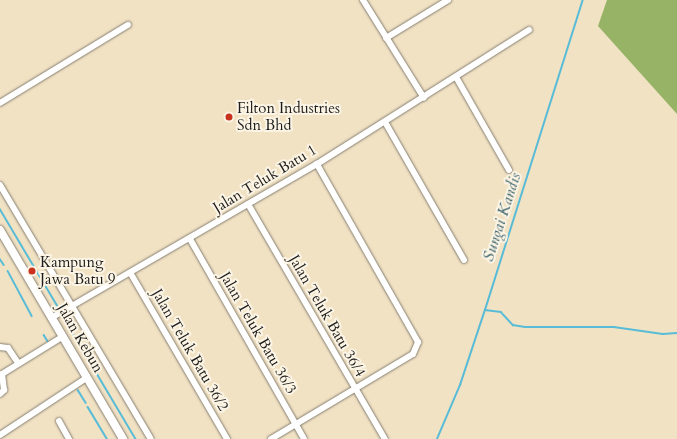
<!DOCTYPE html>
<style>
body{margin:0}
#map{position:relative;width:677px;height:439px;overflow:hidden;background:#f1e2c4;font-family:Cardo,serif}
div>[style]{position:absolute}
.forest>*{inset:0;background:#96b366}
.stream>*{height:1.5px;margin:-0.75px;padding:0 0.75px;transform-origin:0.75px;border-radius:0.75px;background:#59bcd7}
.roads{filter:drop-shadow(0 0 1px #867f70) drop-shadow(0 0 1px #867f70)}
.minor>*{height:6px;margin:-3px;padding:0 3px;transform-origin:3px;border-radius:3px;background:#fff}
.major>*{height:8px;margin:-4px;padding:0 4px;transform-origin:4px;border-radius:4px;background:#fff}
.dots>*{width:11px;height:11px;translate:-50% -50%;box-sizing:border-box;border:2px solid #fcf5e5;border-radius:50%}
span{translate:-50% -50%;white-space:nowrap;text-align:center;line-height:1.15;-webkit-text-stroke:4px #fcf5e5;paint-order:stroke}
.poi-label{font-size:15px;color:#1c1c1c}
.left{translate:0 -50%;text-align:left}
.street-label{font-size:15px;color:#1c1c1c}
.water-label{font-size:16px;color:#345c67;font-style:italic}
</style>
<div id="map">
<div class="forest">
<i style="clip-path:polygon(607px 0,677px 0,677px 114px,598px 26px)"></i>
</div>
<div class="stream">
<i style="left:0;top:209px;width:112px;rotate:59.3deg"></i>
<i style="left:0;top:259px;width:7px;rotate:56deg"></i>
<i style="left:8px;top:271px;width:51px;rotate:61.9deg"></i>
<i style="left:485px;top:310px;width:16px;rotate:7deg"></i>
<i style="left:501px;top:312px;width:18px;rotate:47deg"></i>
<i style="left:513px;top:325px;width:12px;rotate:9deg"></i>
<i style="left:525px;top:327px;width:89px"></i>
<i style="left:614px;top:327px;width:49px;rotate:8.1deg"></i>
<i style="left:663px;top:334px;width:14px;rotate:-4deg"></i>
<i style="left:67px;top:323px;width:135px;rotate:59.3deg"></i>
<i style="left:44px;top:335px;width:9px;rotate:58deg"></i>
<i style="left:78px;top:390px;width:15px;rotate:58deg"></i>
<i style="left:88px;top:407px;width:37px;rotate:59deg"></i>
<i style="left:437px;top:439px;width:59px;rotate:-66.9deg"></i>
<i style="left:460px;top:385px;width:79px;rotate:-71.6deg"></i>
<i style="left:485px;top:310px;width:325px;rotate:-72.5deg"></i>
</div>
<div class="roads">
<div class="minor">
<i style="left:363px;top:0;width:115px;rotate:58.1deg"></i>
<i style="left:386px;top:38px;width:73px;rotate:-31.5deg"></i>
<i style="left:456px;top:77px;width:107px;rotate:60.3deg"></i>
<i style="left:0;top:103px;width:150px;rotate:-31.4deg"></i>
<i style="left:385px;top:122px;width:159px;rotate:60.2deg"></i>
<i style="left:0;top:185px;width:295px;rotate:59.3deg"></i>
<i style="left:248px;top:204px;width:272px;rotate:59.8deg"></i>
<i style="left:190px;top:239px;width:230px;rotate:60.3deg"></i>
<i style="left:131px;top:274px;width:191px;rotate:59.8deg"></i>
<i style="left:51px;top:318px;width:307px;rotate:-30.1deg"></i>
<i style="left:317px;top:164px;width:251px;rotate:-32.3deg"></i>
<i style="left:0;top:347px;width:8px;rotate:7deg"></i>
<i style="left:8px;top:348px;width:18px;rotate:56deg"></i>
<i style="left:0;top:394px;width:6px;rotate:-45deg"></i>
<i style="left:4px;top:390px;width:16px;rotate:-97deg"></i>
<i style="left:2px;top:374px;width:70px;rotate:-31.7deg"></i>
<i style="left:59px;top:421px;width:21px;rotate:61deg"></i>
<i style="left:0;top:435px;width:103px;rotate:-33.5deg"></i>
<i style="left:271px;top:439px;width:165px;rotate:-30.9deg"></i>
<i style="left:413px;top:354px;width:13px;rotate:-67deg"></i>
<i style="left:418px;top:342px;width:205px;rotate:-119.6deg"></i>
</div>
<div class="major">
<i style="left:0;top:230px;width:243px;rotate:59.5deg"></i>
</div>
</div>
<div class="dots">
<i style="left:229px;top:117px;background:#c8321e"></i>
<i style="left:32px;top:271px;background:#c8321e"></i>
</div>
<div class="poi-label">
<span class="left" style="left:237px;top:117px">Filton Industries<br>Sdn Bhd</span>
<span class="left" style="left:40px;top:271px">Kampung<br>Jawa Batu 9</span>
</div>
<div class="street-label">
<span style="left:265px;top:179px;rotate:-31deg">Jalan Teluk Batu 1</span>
<span style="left:327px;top:316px;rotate:60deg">Jalan Teluk Batu 36/4</span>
<span style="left:258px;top:333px;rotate:60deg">Jalan Teluk Batu 36/3</span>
<span style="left:80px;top:338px;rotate:60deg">Jalan Kebun</span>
<span style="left:190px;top:350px;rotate:60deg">Jalan Teluk Batu 36/2</span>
</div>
<div class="water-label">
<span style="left:502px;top:217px;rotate:-72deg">Sungai Kandis</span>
</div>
</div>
